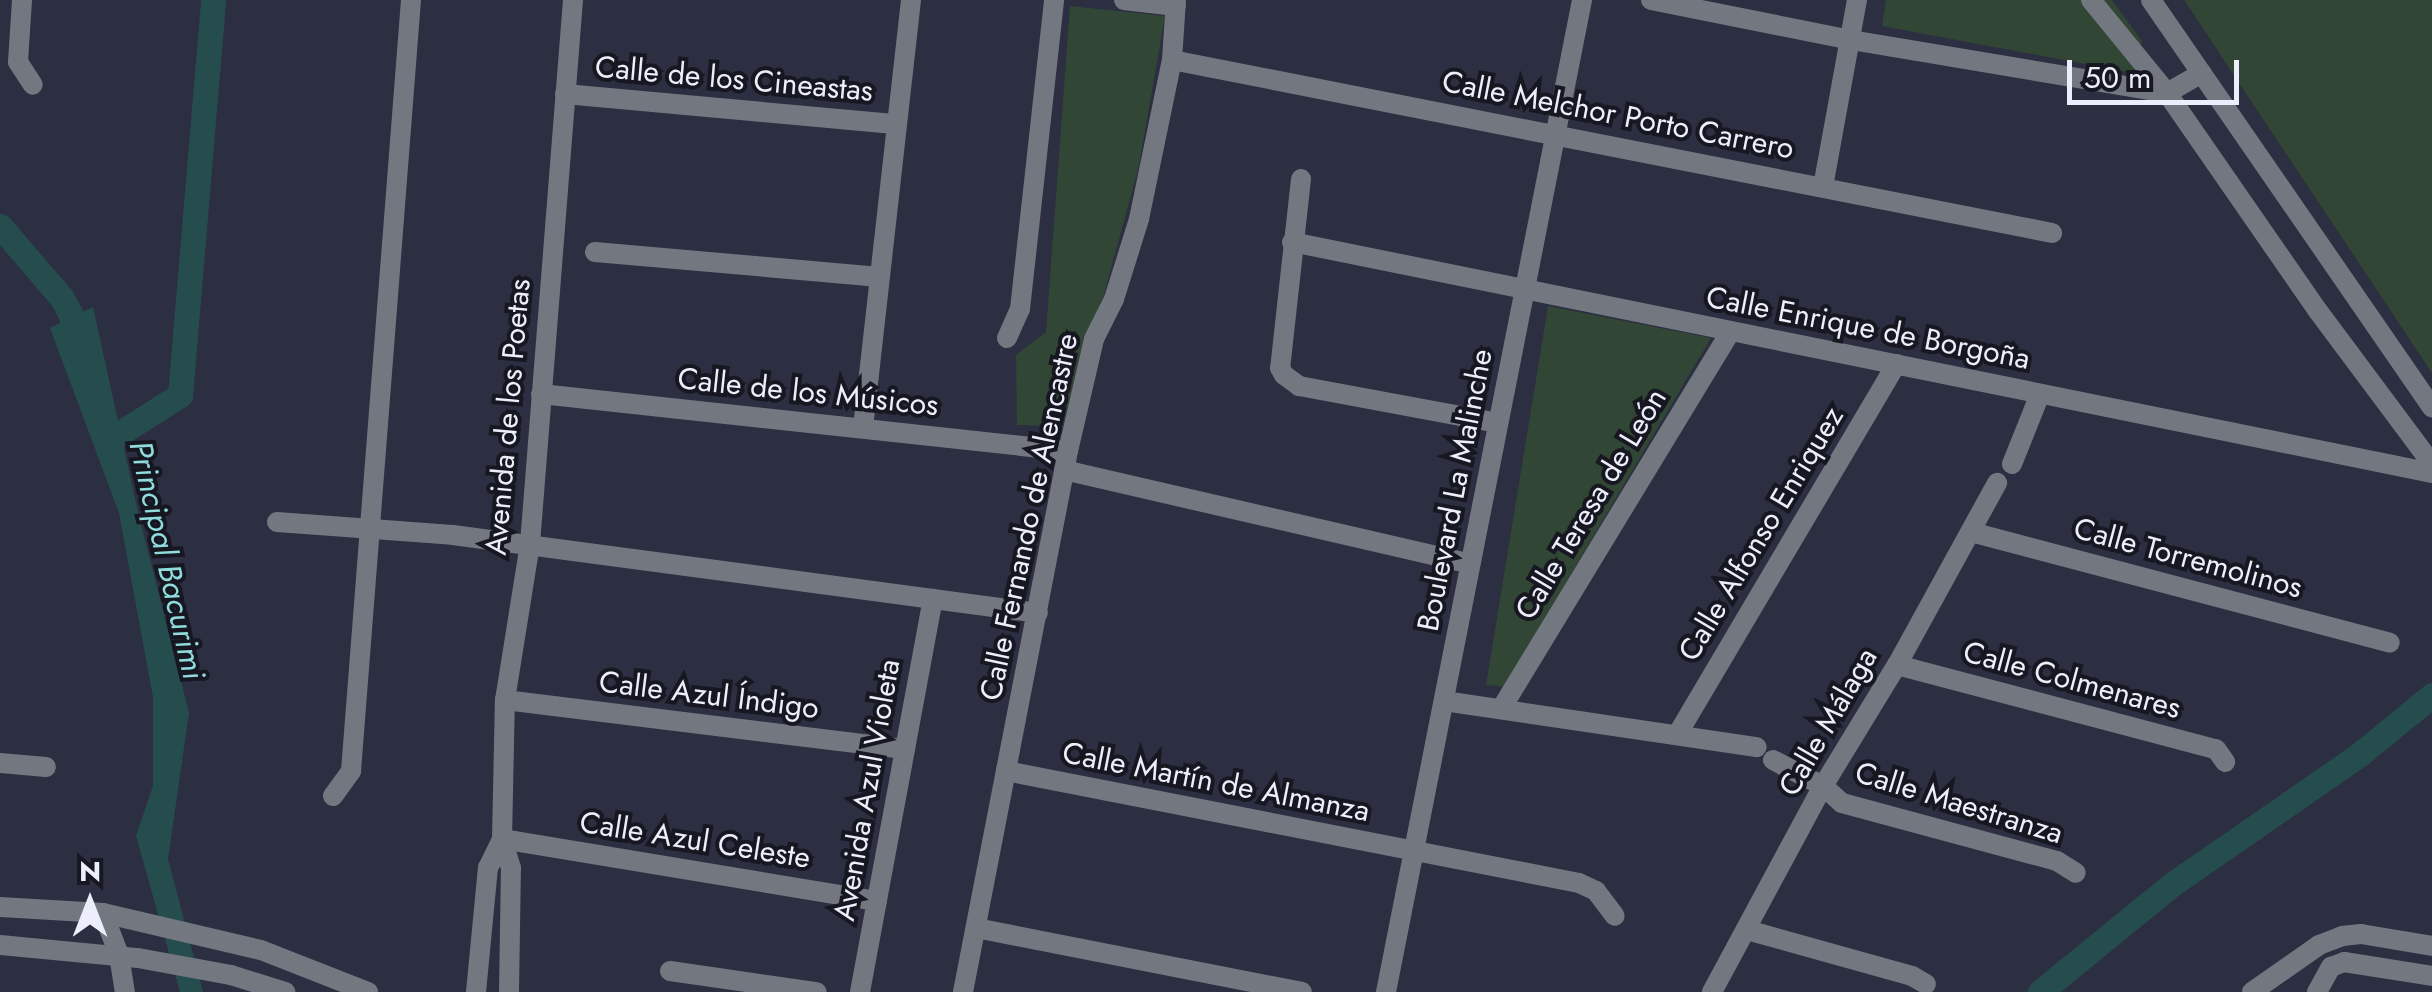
<!DOCTYPE html>
<meta charset="utf-8">
<style>
body{margin:0}
#map{position:relative;width:2432px;height:992px;overflow:hidden;background:#2c2e41;font-family:Jost,sans-serif}
div>[style]{position:absolute}
.green>*{inset:0;background:#314635}
.water>*{inset:0;background:#264d4e}
.canal>*{height:25px;margin:-12.5px;padding:0 12.5px;transform-origin:12.5px;border-radius:12.5px;background:#264d4e}
.minor>*{height:20px;margin:-10px;padding:0 10px;transform-origin:10px;border-radius:10px;background:#737780}
.tertiary>*{height:20px;margin:-10px;padding:0 10px;transform-origin:10px;border-radius:10px;background:#737780}
span{translate:-50% -50%;white-space:nowrap;text-align:center;line-height:1.15;-webkit-text-stroke:8px #161720;paint-order:stroke}
.street-label{font-size:30px;color:#eceffb}
.water-label{font-size:32px;color:#90dbdd;font-style:italic}
.north{position:absolute;left:40px;top:852px;width:100px;height:100px;-webkit-text-stroke:8px #161720;paint-order:stroke;rotate:0deg;font-size:28px;font-weight:700;line-height:40px;text-align:center;color:#eceffb}
.north::after{content:'';display:block;margin:auto;width:35px;height:45px;background:#eceffb;clip-path:polygon(50% 0,100% 100%,50% 72%,0 100%)}
.scale{position:absolute;left:2067px;top:60px;width:172px;height:45px;box-sizing:border-box;border:5px solid #eceffb;border-top:0;padding-left:12px;font-size:30px;line-height:35px;white-space:nowrap;color:#eceffb;-webkit-text-stroke:8px #161720;paint-order:stroke}
</style>
<div id="map">
<div class="green">
<i style="clip-path:polygon(1886px 0,2112px 0,2142px 41px,2133px 73px,1882px 26px)"></i>
<i style="clip-path:polygon(2184px 0,2432px 0,2432px 373px)"></i>
<i style="clip-path:polygon(1070px 6px,1165px 16px,1139px 166px,1104px 294px,1082px 347px,1063px 426px,1017px 425px,1016px 355px,1046px 332px)"></i>
<i style="clip-path:polygon(1548px 306px,1711px 338px,1504px 687px,1486px 685px)"></i>
</div>
<div class="water">
<i style="clip-path:polygon(93px 307px,138px 512px,189px 713px,168px 859px,203px 992px,180px 992px,136px 836px,153px 786px,153px 697px,119px 513px,50px 328px)"></i>
</div>
<div class="canal">
<i style="left:0;top:226px;width:95px;rotate:49.3deg"></i>
<i style="left:62px;top:298px;width:19px;rotate:62deg"></i>
<i style="left:71px;top:315px;width:36px;rotate:80deg"></i>
<i style="left:106px;top:442px;width:88px;rotate:-32.4deg"></i>
<i style="left:180px;top:395px;width:396px;rotate:-85.2deg"></i>
<i style="left:2040px;top:992px;width:169px;rotate:-39.2deg"></i>
<i style="left:2171px;top:885px;width:230px;rotate:-34.7deg"></i>
<i style="left:2360px;top:754px;width:93px;rotate:-39.3deg"></i>
</div>
<div class="minor">
<i style="left:22px;top:0;width:62px;rotate:93.7deg"></i>
<i style="left:18px;top:62px;width:27px;rotate:57deg"></i>
<i style="left:1124px;top:0;width:52px;rotate:6.6deg"></i>
<i style="left:1651px;top:0;width:204px;rotate:11.3deg"></i>
<i style="left:1851px;top:40px;width:320px;rotate:9.5deg"></i>
<i style="left:2167px;top:93px;width:40px;rotate:-29.7deg"></i>
<i style="left:1172px;top:60px;width:897px;rotate:11.12deg"></i>
<i style="left:565px;top:94px;width:333px;rotate:5.2deg"></i>
<i style="left:1301px;top:179px;width:190px;rotate:96.3deg"></i>
<i style="left:1280px;top:368px;width:8px;rotate:60deg"></i>
<i style="left:1284px;top:375px;width:19px;rotate:36deg"></i>
<i style="left:1299px;top:386px;width:202px;rotate:10.5deg"></i>
<i style="left:1823px;top:187px;width:190px;rotate:-79.7deg"></i>
<i style="left:1292px;top:242px;width:1163px;rotate:11.45deg"></i>
<i style="left:595px;top:252px;width:286px;rotate:5deg"></i>
<i style="left:1007px;top:338px;width:32px;rotate:-66deg"></i>
<i style="left:1020px;top:309px;width:311px;rotate:-83.7deg"></i>
<i style="left:541px;top:394px;width:530px;rotate:6.17deg"></i>
<i style="left:863px;top:428px;width:431px;rotate:-83.6deg"></i>
<i style="left:2012px;top:464px;width:75px;rotate:-68.2deg"></i>
<i style="left:1064px;top:470px;width:417px;rotate:13deg"></i>
<i style="left:277px;top:522px;width:176px;rotate:4.2deg"></i>
<i style="left:453px;top:535px;width:590px;rotate:7.59deg"></i>
<i style="left:1971px;top:532px;width:433px;rotate:14.8deg"></i>
<i style="left:1897px;top:665px;width:330px;rotate:14.8deg"></i>
<i style="left:2216px;top:749px;width:16px;rotate:55deg"></i>
<i style="left:505px;top:700px;width:403px;rotate:7deg"></i>
<i style="left:1444px;top:701px;width:316px;rotate:8.4deg"></i>
<i style="left:1501px;top:709px;width:442px;rotate:-58.7deg"></i>
<i style="left:1677px;top:735px;width:431px;rotate:-59.4deg"></i>
<i style="left:1773px;top:760px;width:56px;rotate:27.5deg"></i>
<i style="left:1823px;top:786px;width:25px;rotate:42deg"></i>
<i style="left:1842px;top:803px;width:223px;rotate:15.1deg"></i>
<i style="left:2057px;top:861px;width:22px;rotate:32deg"></i>
<i style="left:0;top:763px;width:46px;rotate:5deg"></i>
<i style="left:1006px;top:771px;width:584px;rotate:11.06deg"></i>
<i style="left:1579px;top:883px;width:19px;rotate:25deg"></i>
<i style="left:1596px;top:891px;width:31px;rotate:53deg"></i>
<i style="left:333px;top:796px;width:31px;rotate:-54deg"></i>
<i style="left:351px;top:771px;width:773px;rotate:-85.55deg"></i>
<i style="left:502px;top:839px;width:380px;rotate:9.4deg"></i>
<i style="left:0;top:907px;width:103px;rotate:3.3deg"></i>
<i style="left:103px;top:913px;width:162px;rotate:13.2deg"></i>
<i style="left:261px;top:950px;width:115px;rotate:21.4deg"></i>
<i style="left:103px;top:913px;width:45px;rotate:69.1deg"></i>
<i style="left:119px;top:955px;width:37px;rotate:81deg"></i>
<i style="left:976px;top:928px;width:332px;rotate:11.1deg"></i>
<i style="left:1747px;top:930px;width:171px;rotate:15.6deg"></i>
<i style="left:1912px;top:976px;width:16px;rotate:30deg"></i>
<i style="left:0;top:945px;width:139px;rotate:5.4deg"></i>
<i style="left:138px;top:958px;width:95px;rotate:10.4deg"></i>
<i style="left:231px;top:975px;width:57px;rotate:17.5deg"></i>
<i style="left:670px;top:971px;width:148px;rotate:8.2deg"></i>
<i style="left:476px;top:992px;width:125px;rotate:-84.5deg"></i>
<i style="left:488px;top:868px;width:32px;rotate:-64deg"></i>
<i style="left:509px;top:992px;width:124px;rotate:-89.1deg"></i>
<i style="left:511px;top:868px;width:30px;rotate:-107deg"></i>
<i style="left:502px;top:839px;width:139px;rotate:-88.8deg"></i>
<i style="left:505px;top:700px;width:158px;rotate:-80.9deg"></i>
<i style="left:530px;top:544px;width:546px;rotate:-85.48deg"></i>
<i style="left:860px;top:992px;width:400px;rotate:-79.5deg"></i>
<i style="left:963px;top:992px;width:551px;rotate:-79.02deg"></i>
<i style="left:1068px;top:451px;width:115px;rotate:-76.9deg"></i>
<i style="left:1094px;top:339px;width:45px;rotate:-63.4deg"></i>
<i style="left:1114px;top:299px;width:84px;rotate:-72.6deg"></i>
<i style="left:1139px;top:219px;width:162px;rotate:-78.3deg"></i>
<i style="left:1172px;top:60px;width:60px;rotate:-86.2deg"></i>
<i style="left:1386px;top:992px;width:1011px;rotate:-78.82deg"></i>
<i style="left:1712px;top:992px;width:234px;rotate:-61.7deg"></i>
<i style="left:1823px;top:786px;width:142px;rotate:-58.6deg"></i>
<i style="left:1897px;top:665px;width:208px;rotate:-61.2deg"></i>
<i style="left:2252px;top:992px;width:82px;rotate:-35deg"></i>
<i style="left:2319px;top:945px;width:25px;rotate:-21deg"></i>
<i style="left:2342px;top:936px;width:19px;rotate:-6deg"></i>
<i style="left:2361px;top:934px;width:72px;rotate:9.6deg"></i>
<i style="left:2317px;top:992px;width:29px;rotate:-61deg"></i>
<i style="left:2331px;top:967px;width:14px;rotate:-21deg"></i>
<i style="left:2344px;top:962px;width:89px;rotate:9deg"></i>
</div>
<div class="tertiary">
<i style="left:2091px;top:0;width:120px;rotate:50.7deg"></i>
<i style="left:2167px;top:93px;width:265px;rotate:55.3deg"></i>
<i style="left:2318px;top:311px;width:191px;rotate:53.3deg"></i>
<i style="left:2151px;top:0;width:495px;rotate:55.4deg"></i>
</div>
<div class="street-label">
<span style="left:734px;top:79px;rotate:5deg">Calle de los Cineastas</span>
<span style="left:1618px;top:115px;rotate:11deg">Calle Melchor Porto Carrero</span>
<span style="left:1868px;top:328px;rotate:11deg">Calle Enrique de Borgoña</span>
<span style="left:808px;top:392px;rotate:6deg">Calle de los Músicos</span>
<span style="left:508px;top:417px;rotate:-85deg">Avenida de los Poetas</span>
<span style="left:1455px;top:490px;rotate:-79deg">Boulevard La Malinche</span>
<span style="left:1591px;top:504px;rotate:-59deg">Calle Teresa de León</span>
<span style="left:1029px;top:517px;rotate:-78deg">Calle Fernando de Alencastre</span>
<span style="left:1761px;top:534px;rotate:-59deg">Calle Alfonso Enriquez</span>
<span style="left:2188px;top:558px;rotate:15deg">Calle Torremolinos</span>
<span style="left:2072px;top:680px;rotate:15deg">Calle Colmenares</span>
<span style="left:709px;top:695px;rotate:7deg">Calle Azul Índigo</span>
<span style="left:1828px;top:722px;rotate:-60deg">Calle Málaga</span>
<span style="left:1216px;top:782px;rotate:11deg">Calle Martín de Almanza</span>
<span style="left:867px;top:790px;rotate:-80deg">Avenida Azul Violeta</span>
<span style="left:1959px;top:803px;rotate:17deg">Calle Maestranza</span>
<span style="left:695px;top:840px;rotate:9deg">Calle Azul Celeste</span>
</div>
<div class="water-label">
<span style="left:167px;top:560px;rotate:77deg">Principal Bacurimi</span>
</div>
<div class="north">N</div>
<div class="scale">50 m</div>
</div>
